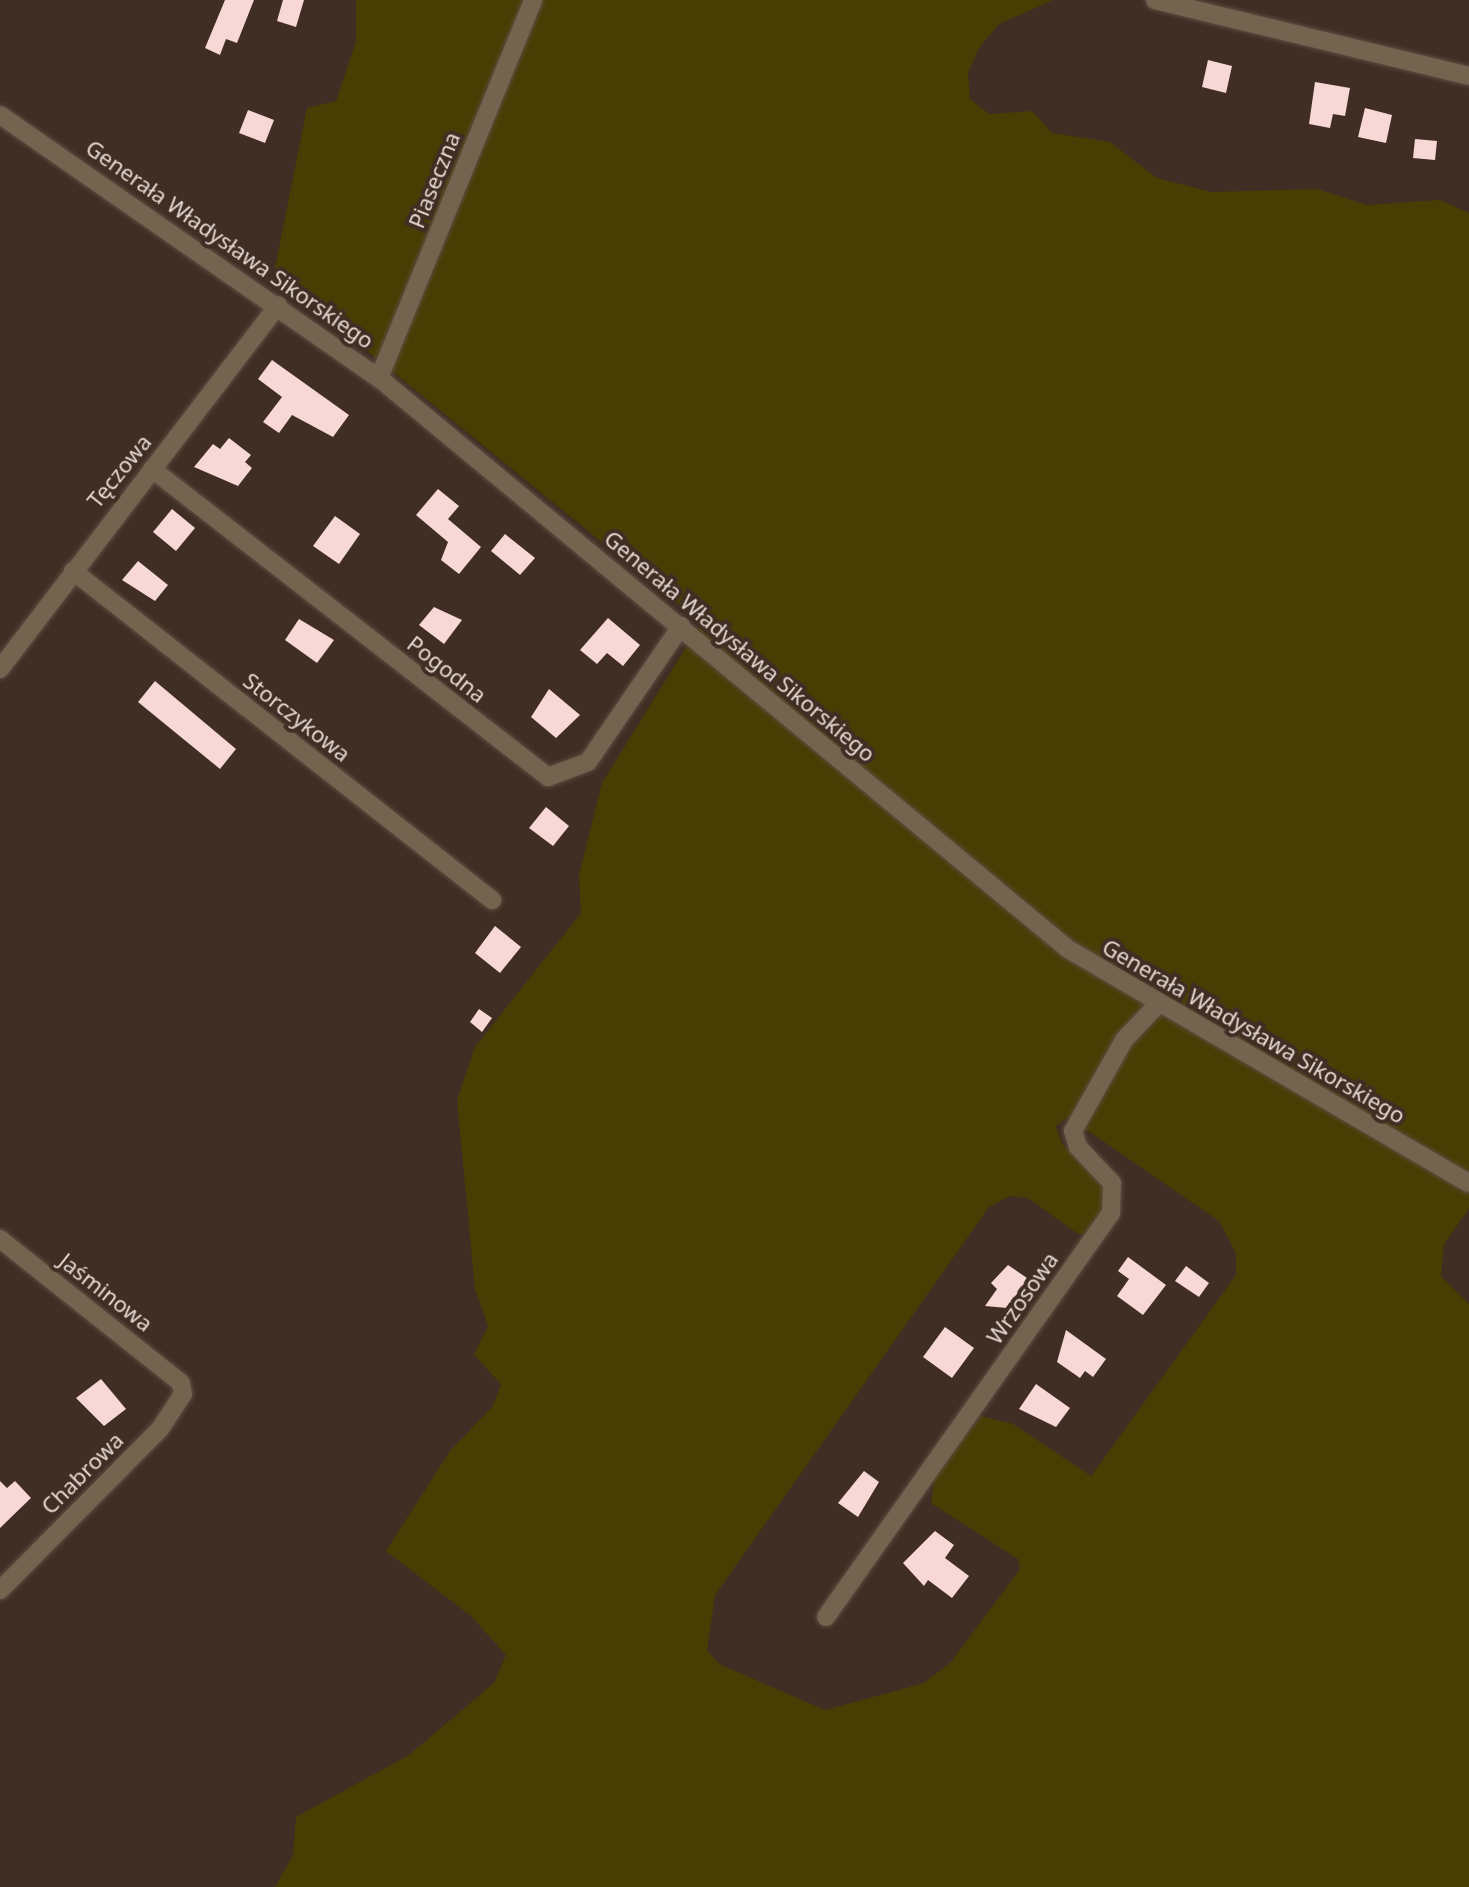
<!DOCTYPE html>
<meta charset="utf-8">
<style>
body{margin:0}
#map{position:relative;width:1469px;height:1887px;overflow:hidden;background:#402d23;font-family:"Noto Sans",sans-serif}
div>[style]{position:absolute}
.green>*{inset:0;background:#483e03}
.building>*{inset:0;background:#f7d8d6}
.roads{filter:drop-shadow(0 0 2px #5e4c42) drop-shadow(0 0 2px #5e4c42)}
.minor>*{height:18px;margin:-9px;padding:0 9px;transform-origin:9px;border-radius:9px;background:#74634e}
span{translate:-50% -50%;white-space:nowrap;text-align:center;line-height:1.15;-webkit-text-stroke:8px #402d23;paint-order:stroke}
.street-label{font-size:22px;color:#e4d7d1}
</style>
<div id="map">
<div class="green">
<i style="clip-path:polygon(evenodd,356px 0,1053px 0,999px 24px,979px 48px,968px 73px,970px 99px,989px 114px,1032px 111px,1052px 133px,1110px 142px,1157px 178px,1211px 192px,1317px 189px,1367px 205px,1440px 200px,1469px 213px,1469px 1209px,1444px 1244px,1441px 1276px,1469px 1304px,1469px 1887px,275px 1887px,293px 1855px,296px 1817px,409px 1755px,494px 1683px,506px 1655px,471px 1616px,386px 1551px,450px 1451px,493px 1406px,501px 1384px,474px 1355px,488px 1326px,475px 1289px,457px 1100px,475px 1047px,581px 913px,579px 875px,602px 783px,701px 623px,285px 284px,275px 268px,307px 108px,336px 101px,356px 41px,356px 0,1068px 1117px,1219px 1221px,1236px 1253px,1236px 1275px,1091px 1476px,1013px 1424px,981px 1416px,935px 1474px,931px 1503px,1018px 1559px,1020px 1569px,951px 1662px,924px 1683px,825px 1710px,719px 1664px,707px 1650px,715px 1595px,989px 1207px,1010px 1196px,1028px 1198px,1078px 1234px,1091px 1233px,1108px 1201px,1107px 1184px,1062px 1144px,1056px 1126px,1068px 1117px)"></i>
</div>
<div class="building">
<i style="clip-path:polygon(225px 0,254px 0,237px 43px,226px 39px,220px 55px,205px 48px)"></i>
<i style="clip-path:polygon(283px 0,304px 0,296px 27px,277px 21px)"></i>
<i style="clip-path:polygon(1208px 60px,1232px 66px,1226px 93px,1202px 87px)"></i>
<i style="clip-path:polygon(1315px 82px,1350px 88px,1345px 116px,1333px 114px,1330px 128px,1309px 124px)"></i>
<i style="clip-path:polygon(1365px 108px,1392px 115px,1386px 143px,1358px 137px)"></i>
<i style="clip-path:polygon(248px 110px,274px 120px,265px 143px,239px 133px)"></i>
<i style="clip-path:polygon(1415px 139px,1437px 141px,1435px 160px,1413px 158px)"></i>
<i style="clip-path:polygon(272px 360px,349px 415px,333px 437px,292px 415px,279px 433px,263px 422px,282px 397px,258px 379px)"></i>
<i style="clip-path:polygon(229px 438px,251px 455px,245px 462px,252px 468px,238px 486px,194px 467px,213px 444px,220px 449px)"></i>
<i style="clip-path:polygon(438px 489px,459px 506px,448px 519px,481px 547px,459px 574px,441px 560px,448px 542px,416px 515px)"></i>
<i style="clip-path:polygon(172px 509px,195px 528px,176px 551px,153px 532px)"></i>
<i style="clip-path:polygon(335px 516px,360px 534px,339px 564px,313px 546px)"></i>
<i style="clip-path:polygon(505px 534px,535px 558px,520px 575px,491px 551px)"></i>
<i style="clip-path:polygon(138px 561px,168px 585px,155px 601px,122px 580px)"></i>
<i style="clip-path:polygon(434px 607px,462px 620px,444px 644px,419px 625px)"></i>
<i style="clip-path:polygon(608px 618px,640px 645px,623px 666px,607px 653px,597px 664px,580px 650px)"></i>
<i style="clip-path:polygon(299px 619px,334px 640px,317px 663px,285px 640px)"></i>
<i style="clip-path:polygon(155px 681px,236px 749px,220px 769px,138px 702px)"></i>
<i style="clip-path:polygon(549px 689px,580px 715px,556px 738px,531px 717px)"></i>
<i style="clip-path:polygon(546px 807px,569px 826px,553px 846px,529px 828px)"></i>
<i style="clip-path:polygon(495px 926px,521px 947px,500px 973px,475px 953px)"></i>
<i style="clip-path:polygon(479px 1009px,492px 1018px,482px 1032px,470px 1022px)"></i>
<i style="clip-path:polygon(1128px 1257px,1166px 1285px,1143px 1315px,1117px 1296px,1129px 1279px,1118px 1271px)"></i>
<i style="clip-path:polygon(1008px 1265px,1027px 1278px,1022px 1287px,1007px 1308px,985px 1306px,997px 1289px,991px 1283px)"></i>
<i style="clip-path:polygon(1186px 1266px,1209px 1283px,1199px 1297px,1175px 1281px)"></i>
<i style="clip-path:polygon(945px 1327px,974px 1348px,952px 1378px,923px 1357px)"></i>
<i style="clip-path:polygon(1066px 1330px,1106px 1359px,1093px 1377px,1085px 1371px,1080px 1378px,1057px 1362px)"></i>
<i style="clip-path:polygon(101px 1379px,126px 1409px,104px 1426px,76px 1398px)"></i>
<i style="clip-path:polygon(1036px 1384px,1070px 1408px,1056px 1427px,1019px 1409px)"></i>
<i style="clip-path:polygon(864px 1471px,879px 1482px,858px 1517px,838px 1503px)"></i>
<i style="clip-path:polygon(0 1481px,7px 1488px,15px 1481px,31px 1498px,0 1528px)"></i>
<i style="clip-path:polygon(935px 1531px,954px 1545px,945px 1558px,969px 1576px,952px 1598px,928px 1580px,924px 1586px,903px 1563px)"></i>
</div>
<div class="roads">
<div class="minor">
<i style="left:1155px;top:0;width:323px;rotate:13.6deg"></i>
<i style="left:0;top:115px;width:461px;rotate:34.8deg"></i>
<i style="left:379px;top:378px;width:895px;rotate:39.65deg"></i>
<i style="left:1068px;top:949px;width:464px;rotate:30.3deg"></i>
<i style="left:379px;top:378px;width:408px;rotate:-67.8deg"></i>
<i style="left:152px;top:469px;width:502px;rotate:37.87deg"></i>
<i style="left:548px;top:777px;width:43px;rotate:-20.6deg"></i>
<i style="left:588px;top:762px;width:165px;rotate:-55.6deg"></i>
<i style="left:73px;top:571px;width:533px;rotate:38.14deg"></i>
<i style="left:0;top:669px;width:458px;rotate:-52.6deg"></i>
<i style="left:0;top:1239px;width:231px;rotate:38.5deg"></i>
<i style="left:181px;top:1383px;width:11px;rotate:80deg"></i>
<i style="left:183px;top:1394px;width:42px;rotate:123.3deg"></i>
<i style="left:160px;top:1429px;width:227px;rotate:134.8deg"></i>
<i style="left:826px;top:1617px;width:494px;rotate:-54.8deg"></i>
<i style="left:1111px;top:1213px;width:30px;rotate:-88deg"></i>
<i style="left:1112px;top:1183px;width:50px;rotate:-133.4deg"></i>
<i style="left:1078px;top:1147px;width:17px;rotate:-107deg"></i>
<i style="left:1073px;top:1131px;width:104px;rotate:-60.7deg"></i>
<i style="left:1124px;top:1040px;width:48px;rotate:-46.7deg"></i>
</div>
</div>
<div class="street-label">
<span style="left:434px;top:180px;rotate:-68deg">Piaseczna</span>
<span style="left:230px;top:244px;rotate:35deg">Generała Władysława Sikorskiego</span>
<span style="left:119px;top:471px;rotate:-51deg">Tęczowa</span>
<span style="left:740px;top:646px;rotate:40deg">Generała Władysława Sikorskiego</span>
<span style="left:447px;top:669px;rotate:38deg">Pogodna</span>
<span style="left:297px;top:717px;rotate:38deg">Storczykowa</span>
<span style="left:1254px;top:1031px;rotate:30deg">Generała Władysława Sikorskiego</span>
<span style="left:106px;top:1292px;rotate:38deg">Jaśminowa</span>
<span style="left:1022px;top:1298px;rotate:-55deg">Wrzosowa</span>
<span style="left:82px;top:1473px;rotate:-45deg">Chabrowa</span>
</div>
</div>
